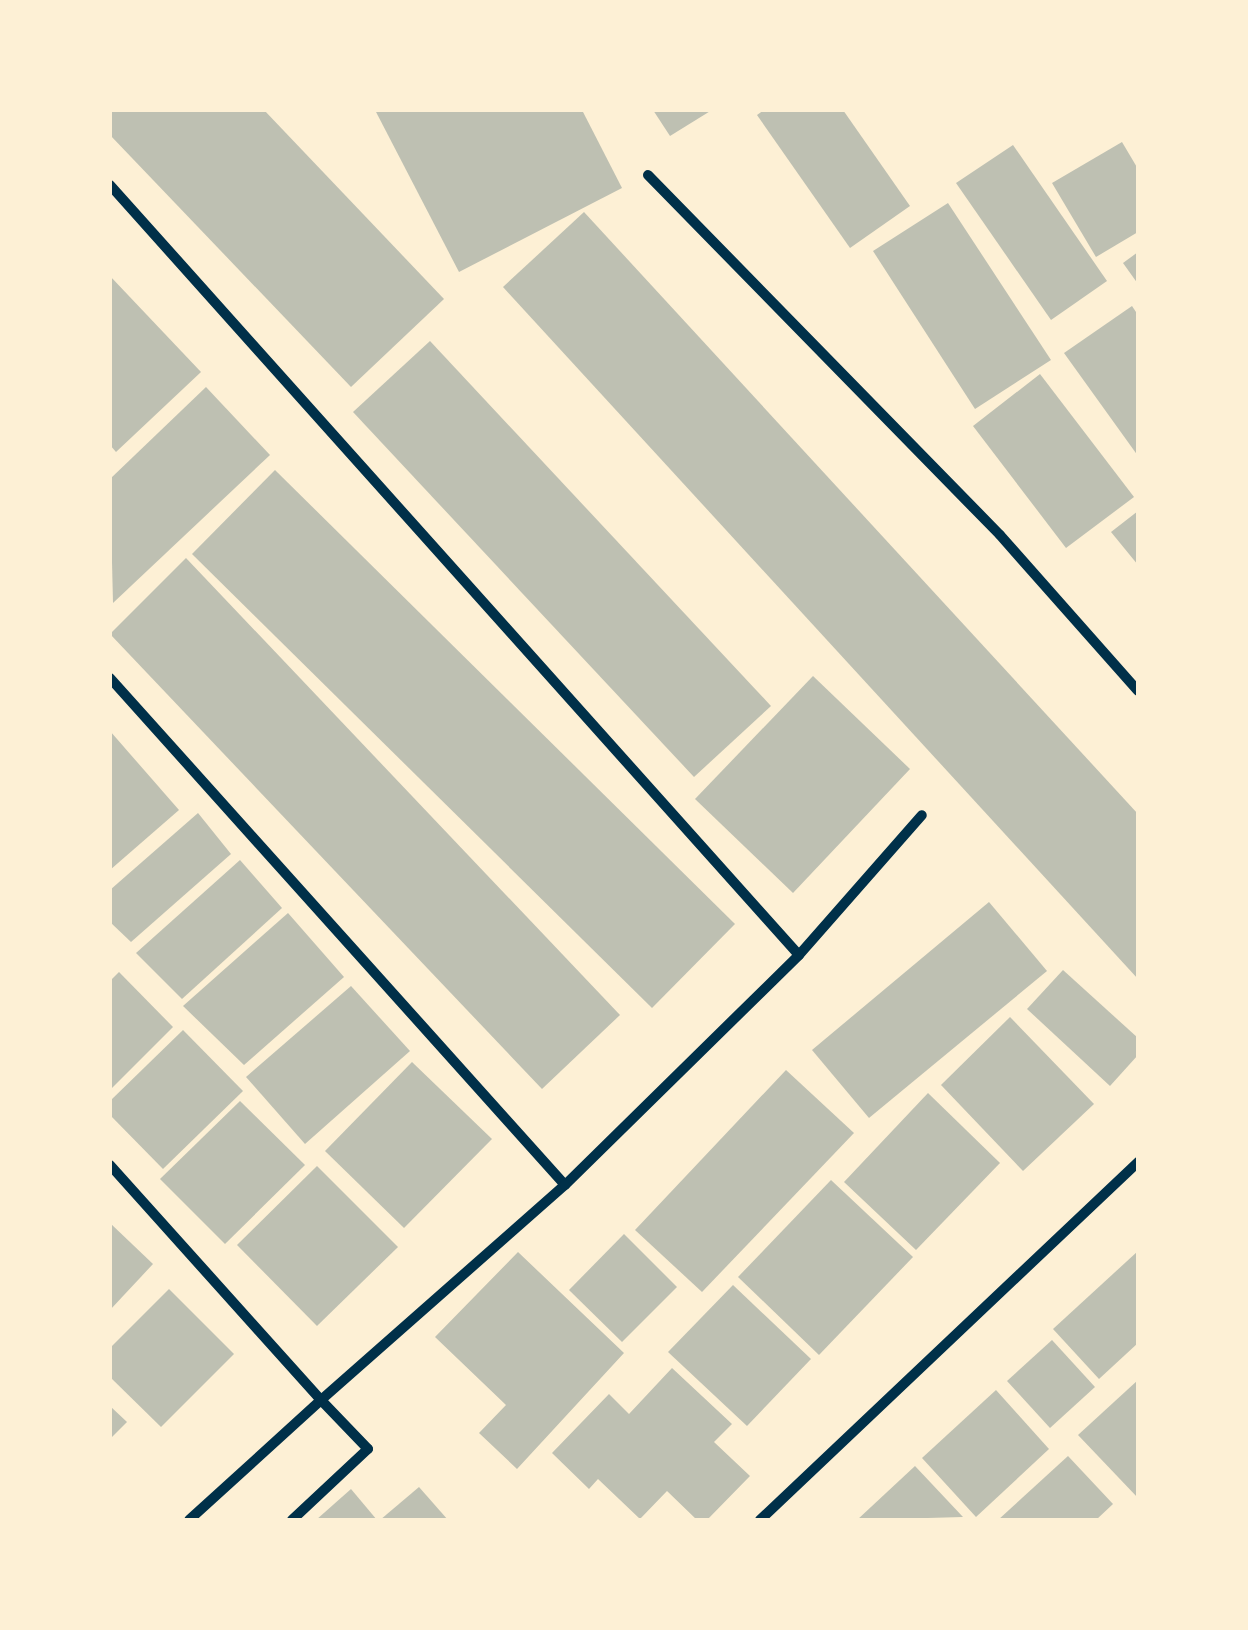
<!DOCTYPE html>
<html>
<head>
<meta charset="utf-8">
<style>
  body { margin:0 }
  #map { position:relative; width:1248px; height:1630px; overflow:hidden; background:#fdf0d5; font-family:"Noto Sans",sans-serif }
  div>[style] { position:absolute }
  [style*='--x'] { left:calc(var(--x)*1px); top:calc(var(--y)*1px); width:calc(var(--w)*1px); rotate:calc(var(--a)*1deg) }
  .building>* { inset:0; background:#bec0b2 }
  .minor>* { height:10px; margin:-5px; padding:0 5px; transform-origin:5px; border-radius:5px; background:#003049 }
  span { translate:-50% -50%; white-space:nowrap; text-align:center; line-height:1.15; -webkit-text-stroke:9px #fdf0d5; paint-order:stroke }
  .frame { position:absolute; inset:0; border:112px solid #fdf0d5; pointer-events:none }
</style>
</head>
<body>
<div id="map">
  <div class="building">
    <i style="clip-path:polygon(110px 110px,264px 110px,444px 299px,351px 387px,110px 135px)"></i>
    <i style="clip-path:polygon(375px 110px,582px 110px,622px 188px,459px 272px)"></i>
    <i style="clip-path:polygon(653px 110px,712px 110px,670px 136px)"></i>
    <i style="clip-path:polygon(764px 110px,843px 110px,910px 206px,850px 248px,757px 115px)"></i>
    <i style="clip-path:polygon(1122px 142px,1138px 169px,1138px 232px,1096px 257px,1052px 183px)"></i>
    <i style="clip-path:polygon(1013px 145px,1107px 281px,1051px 320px,956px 183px)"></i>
    <i style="clip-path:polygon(948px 203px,1051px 360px,975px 409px,873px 251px)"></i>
    <i style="clip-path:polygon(584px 212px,1138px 814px,1138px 979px,503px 287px)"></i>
    <i style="clip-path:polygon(1138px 252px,1138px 284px,1123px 263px)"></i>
    <i style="clip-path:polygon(110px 276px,201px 372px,116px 452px,110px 445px)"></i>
    <i style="clip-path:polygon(1132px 306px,1138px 315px,1138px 456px,1064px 353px)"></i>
    <i style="clip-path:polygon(430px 341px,771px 706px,694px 777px,353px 412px)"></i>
    <i style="clip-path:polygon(1040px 374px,1134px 497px,1066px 548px,973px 426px)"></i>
    <i style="clip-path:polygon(206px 387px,270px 455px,113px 603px,110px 479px)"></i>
    <i style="clip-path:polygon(275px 470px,735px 924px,652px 1008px,192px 554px)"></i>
    <i style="clip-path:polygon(1138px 511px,1138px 565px,1111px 532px)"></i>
    <i style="clip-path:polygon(186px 558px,620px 1015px,542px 1089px,110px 634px)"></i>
    <i style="clip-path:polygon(813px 676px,910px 769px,793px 893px,695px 799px)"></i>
    <i style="clip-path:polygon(110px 731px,179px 810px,110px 870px)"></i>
    <i style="clip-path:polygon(198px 813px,231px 854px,131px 942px,110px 922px,110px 890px)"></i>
    <i style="clip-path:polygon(240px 860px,282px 908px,182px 999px,136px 953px)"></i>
    <i style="clip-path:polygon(989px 902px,1047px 971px,869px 1118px,812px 1050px)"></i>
    <i style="clip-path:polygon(288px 913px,344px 977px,244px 1065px,183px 1006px)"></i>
    <i style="clip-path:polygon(1063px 970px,1138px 1038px,1138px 1055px,1110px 1086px,1027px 1009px)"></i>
    <i style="clip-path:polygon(119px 972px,173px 1027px,110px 1090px,110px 981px)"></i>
    <i style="clip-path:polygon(351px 986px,410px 1051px,305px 1144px,246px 1077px)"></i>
    <i style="clip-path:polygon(1010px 1017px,1094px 1104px,1023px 1171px,941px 1085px)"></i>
    <i style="clip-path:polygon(183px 1030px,243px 1091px,163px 1169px,110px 1115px,110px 1101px)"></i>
    <i style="clip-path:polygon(412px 1062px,492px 1139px,404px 1228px,325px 1151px)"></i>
    <i style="clip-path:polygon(786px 1070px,854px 1133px,702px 1292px,635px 1230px)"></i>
    <i style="clip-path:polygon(928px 1093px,1000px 1163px,916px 1250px,844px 1182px)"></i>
    <i style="clip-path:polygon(240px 1101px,305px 1165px,225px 1244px,160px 1179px)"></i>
    <i style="clip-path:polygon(317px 1166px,398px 1247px,317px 1326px,237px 1245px)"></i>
    <i style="clip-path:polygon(831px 1180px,913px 1257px,819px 1355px,738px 1277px)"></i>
    <i style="clip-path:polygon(110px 1223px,153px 1264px,110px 1310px)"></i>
    <i style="clip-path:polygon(624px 1234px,677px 1287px,622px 1342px,569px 1290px)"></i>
    <i style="clip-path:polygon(1138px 1251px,1138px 1343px,1099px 1379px,1053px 1329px)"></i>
    <i style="clip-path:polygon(518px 1252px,624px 1353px,517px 1469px,479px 1433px,506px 1405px,435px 1337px)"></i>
    <i style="clip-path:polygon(733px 1285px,811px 1359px,747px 1426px,668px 1352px)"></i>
    <i style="clip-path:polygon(169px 1289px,234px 1354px,161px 1427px,110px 1377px,110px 1348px)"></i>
    <i style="clip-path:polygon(1052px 1340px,1095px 1387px,1050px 1428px,1007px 1381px)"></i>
    <i style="clip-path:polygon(672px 1368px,732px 1424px,714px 1442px,750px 1476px,707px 1520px,697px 1520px,667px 1491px,640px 1519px,598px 1479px,589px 1489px,552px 1453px,609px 1394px,629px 1414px)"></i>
    <i style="clip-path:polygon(1138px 1380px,1138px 1498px,1078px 1435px)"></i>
    <i style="clip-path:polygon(996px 1390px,1049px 1449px,976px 1517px,922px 1458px)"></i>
    <i style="clip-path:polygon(110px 1406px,127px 1422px,110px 1439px)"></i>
    <i style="clip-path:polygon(1068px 1456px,1113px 1504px,1096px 1520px,998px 1520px)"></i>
    <i style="clip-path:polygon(915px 1466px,963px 1517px,857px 1520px)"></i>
    <i style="clip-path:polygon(419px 1487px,448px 1520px,380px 1520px)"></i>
    <i style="clip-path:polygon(351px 1489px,377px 1520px,316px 1520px)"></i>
  </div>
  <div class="minor">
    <i style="--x:648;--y:175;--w:503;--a:45.64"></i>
    <i style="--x:1000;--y:535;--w:208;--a:48.5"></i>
    <i style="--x:110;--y:185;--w:1033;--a:48.18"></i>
    <i style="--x:110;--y:678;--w:681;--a:48.09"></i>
    <i style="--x:110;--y:1165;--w:316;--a:48.1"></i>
    <i style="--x:321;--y:1400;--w:178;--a:137.7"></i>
    <i style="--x:292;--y:1520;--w:104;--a:-43.1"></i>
    <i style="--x:368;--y:1449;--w:68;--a:-133.8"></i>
    <i style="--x:321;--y:1400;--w:325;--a:-41.4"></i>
    <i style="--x:565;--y:1185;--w:328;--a:-44.5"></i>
    <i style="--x:799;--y:955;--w:186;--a:-48.7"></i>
    <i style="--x:760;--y:1520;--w:521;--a:-43.44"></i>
  </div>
  <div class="frame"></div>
</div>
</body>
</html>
